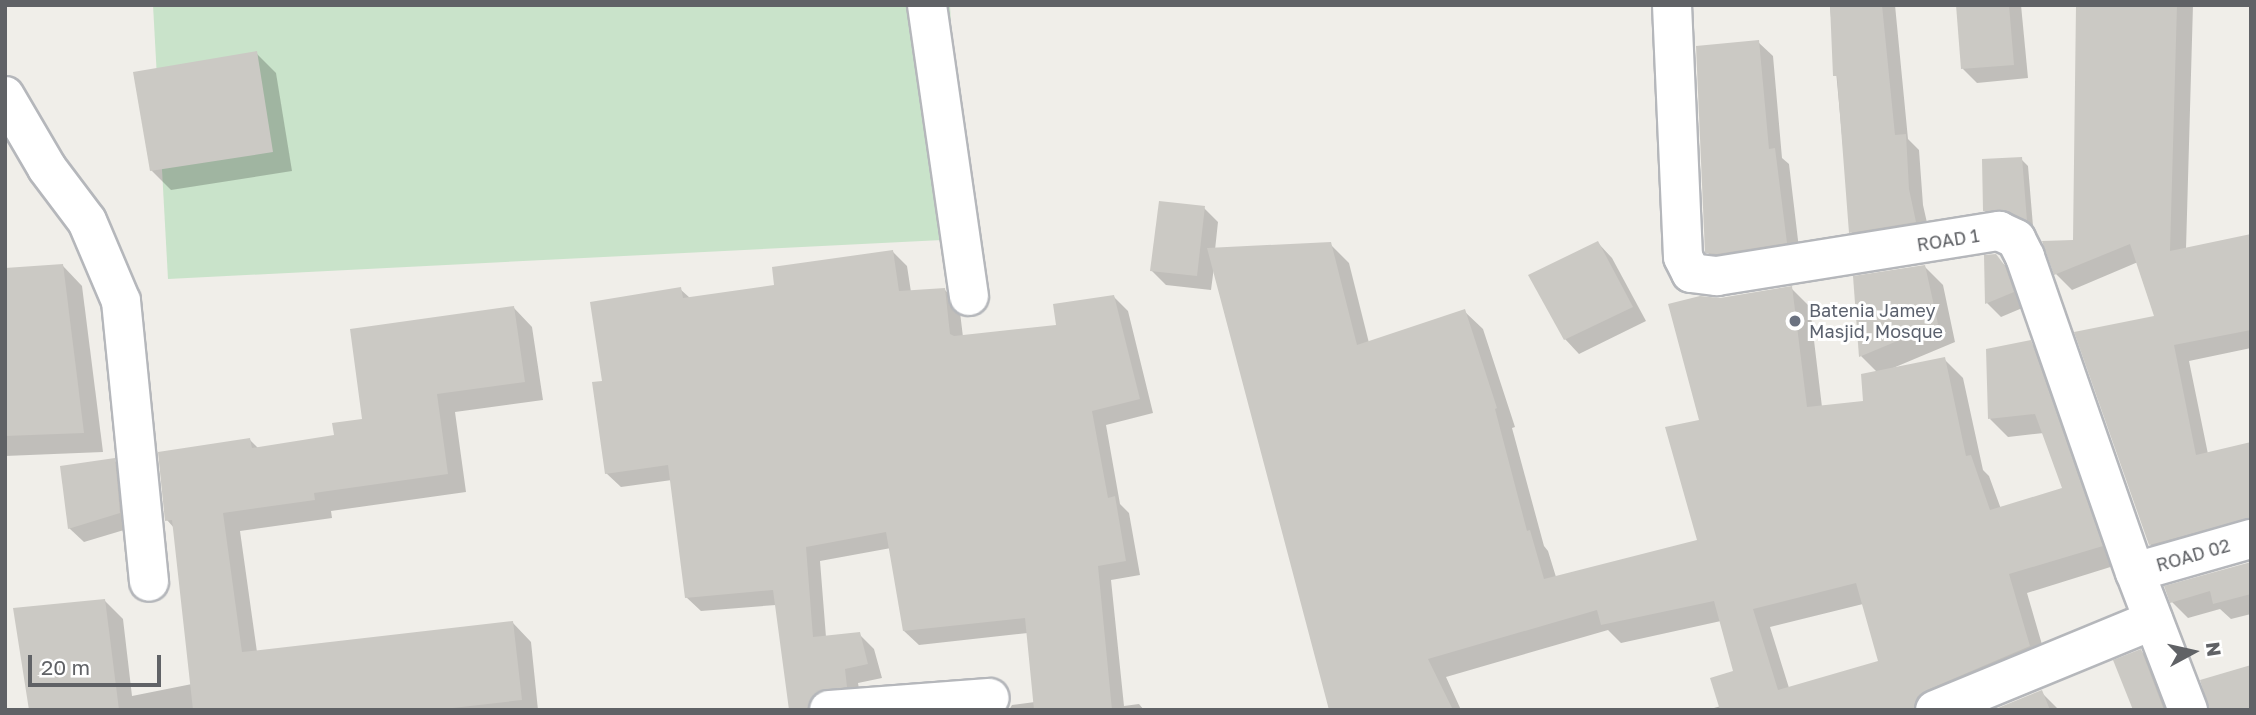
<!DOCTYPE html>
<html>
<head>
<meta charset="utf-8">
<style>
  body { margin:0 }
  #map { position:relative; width:2256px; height:715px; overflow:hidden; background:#f0eee9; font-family:"Golos Text",sans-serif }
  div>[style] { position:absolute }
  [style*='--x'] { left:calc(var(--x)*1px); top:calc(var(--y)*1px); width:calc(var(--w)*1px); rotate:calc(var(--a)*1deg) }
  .green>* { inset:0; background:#c9e3ca }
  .shadow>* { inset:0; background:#0003 }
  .building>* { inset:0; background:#cbc9c4 }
  .roads { filter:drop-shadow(2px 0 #b5b7bb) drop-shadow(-2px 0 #b5b7bb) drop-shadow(0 2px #b5b7bb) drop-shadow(0 -2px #b5b7bb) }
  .street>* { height:38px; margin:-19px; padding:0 19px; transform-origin:19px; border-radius:19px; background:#fff }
  .dots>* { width:19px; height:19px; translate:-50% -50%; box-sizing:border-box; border:4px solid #fff; border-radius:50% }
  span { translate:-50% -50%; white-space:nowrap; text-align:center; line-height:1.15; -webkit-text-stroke:6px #fff; paint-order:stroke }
  .street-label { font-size:18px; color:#606266 }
  .worship-label { font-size:18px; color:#5b616d }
  .left { translate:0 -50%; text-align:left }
  .frame { position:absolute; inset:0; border:7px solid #606266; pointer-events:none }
  .north { position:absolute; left:2158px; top:617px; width:70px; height:70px; -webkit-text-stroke:5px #fff; paint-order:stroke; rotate:82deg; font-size:19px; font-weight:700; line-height:28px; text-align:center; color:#606266 }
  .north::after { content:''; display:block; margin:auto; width:24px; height:32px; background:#606266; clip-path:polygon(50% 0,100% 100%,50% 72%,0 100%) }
  .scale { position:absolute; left:28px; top:655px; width:133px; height:32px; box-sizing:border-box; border:4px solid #606266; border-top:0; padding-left:9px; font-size:21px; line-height:24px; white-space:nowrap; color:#606266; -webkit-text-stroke:5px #fff; paint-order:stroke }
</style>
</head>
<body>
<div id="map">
  <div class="green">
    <i style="clip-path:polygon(153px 5px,950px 5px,962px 239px,168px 279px)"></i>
  </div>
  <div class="shadow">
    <i style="clip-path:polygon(1771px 5px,1895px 5px,1908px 139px,1919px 150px,1923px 205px,1930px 236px,1865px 246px,1851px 232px,1830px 7px)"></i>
    <i style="clip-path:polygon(1958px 5px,2021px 5px,2028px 78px,1977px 83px,1963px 69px)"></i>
    <i style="clip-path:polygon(2078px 5px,2193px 5px,2186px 249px,2251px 236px,2251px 348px,2189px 361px,2208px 454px,2251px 444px,2251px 537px,2166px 560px,2150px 544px,2157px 317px,2138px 262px,2072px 290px,2056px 274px,2075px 242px)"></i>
    <i style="clip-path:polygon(1758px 42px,1773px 56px,1782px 158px,1789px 164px,1800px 257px,1721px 266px,1707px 252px)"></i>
    <i style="clip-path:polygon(256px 53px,276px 73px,292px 171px,171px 190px,151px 170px)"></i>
    <i style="clip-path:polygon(2021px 159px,2028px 166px,2033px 226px,2016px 218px,1992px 218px,1985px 211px)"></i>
    <i style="clip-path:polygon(evenodd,1204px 208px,1218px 222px,1215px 250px,1330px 244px,1349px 263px,1369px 343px,1464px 311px,1483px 329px,1515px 427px,1512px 428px,1544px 546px,1548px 551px,1556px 577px,1699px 542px,1701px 421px,1721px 299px,1791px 288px,1810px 307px,1822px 407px,1865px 402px,1877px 372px,1861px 356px,1925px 267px,1943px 285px,1955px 342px,1893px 368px,1944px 359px,1963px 378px,1983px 470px,1989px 476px,2001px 509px,2064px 489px,2044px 433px,2008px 437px,1990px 419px,2030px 342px,2049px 361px,2120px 564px,2027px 593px,2048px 665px,1943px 710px,1707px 710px,1721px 706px,1735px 672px,1721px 621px,1621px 643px,1608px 630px,1446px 677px,1461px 710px,1330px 710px,1214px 267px,1211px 290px,1166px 285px,1152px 271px,1204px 208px,1863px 604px,1880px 662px,1789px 688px,1770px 627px,1863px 604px)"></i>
    <i style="clip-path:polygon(1598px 243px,1612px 258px,1646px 321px,1579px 354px,1565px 339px)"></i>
    <i style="clip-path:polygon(893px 252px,907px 266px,911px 292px,945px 290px,959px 304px,963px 337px,1058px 326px,1114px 297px,1128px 311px,1153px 413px,1106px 425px,1120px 504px,1129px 513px,1140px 575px,1111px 580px,1124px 706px,1139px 704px,1144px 710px,1009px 710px,1012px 705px,1035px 702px,1028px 633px,919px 645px,904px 631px,891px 548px,820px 561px,826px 637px,859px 634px,874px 649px,882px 678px,858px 683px,861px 701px,828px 710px,791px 710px,776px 605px,701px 611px,686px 597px,672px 480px,621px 487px,606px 473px,604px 382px,680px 289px,690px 298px,776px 286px)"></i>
    <i style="clip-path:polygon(1995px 256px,2010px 270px,2027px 306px,2001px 317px,1987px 303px,1986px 257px)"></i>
    <i style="clip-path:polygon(63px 266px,82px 286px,103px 452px,5px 456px,5px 270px)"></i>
    <i style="clip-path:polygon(514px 308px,532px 327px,543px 400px,455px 412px,466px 492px,331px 511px,332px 518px,240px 531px,257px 652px,513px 623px,531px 642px,538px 710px,31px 710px,104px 600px,123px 619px,132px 696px,192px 684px,175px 529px,167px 520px,250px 440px,258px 448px,336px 437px,364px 421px)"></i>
    <i style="clip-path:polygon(114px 460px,128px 474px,134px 527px,84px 542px,69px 528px)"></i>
    <i style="clip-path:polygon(2251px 564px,2251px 614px,2231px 619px,2220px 609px,2188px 618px,2172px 602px,2166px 588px)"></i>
    <i style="clip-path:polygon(2141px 651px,2157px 667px,2173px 710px,2135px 710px)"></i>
    <i style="clip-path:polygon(2041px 692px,2059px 710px,1997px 710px)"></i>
  </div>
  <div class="building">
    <i style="clip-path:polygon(1830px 5px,1882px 5px,1895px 135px,1906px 134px,1909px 189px,1916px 222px,1849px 233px,1837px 76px,1833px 76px)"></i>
    <i style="clip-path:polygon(1956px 5px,2009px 5px,2014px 65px,1961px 69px)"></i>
    <i style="clip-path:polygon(2076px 5px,2177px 5px,2170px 251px,2251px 234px,2251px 330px,2174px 345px,2196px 455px,2251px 442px,2251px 518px,2149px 545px,2074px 332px,2154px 316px,2130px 244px,2054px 275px,2042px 241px,2073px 240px)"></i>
    <i style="clip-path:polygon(1759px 40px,1769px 149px,1775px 148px,1787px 243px,1717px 254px,1705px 253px,1696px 46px)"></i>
    <i style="clip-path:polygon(257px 51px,273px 152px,150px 171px,133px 72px)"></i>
    <i style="clip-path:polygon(2022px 157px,2027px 221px,2008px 211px,1983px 211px,1982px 159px)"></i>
    <i style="clip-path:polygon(1159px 201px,1205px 206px,1197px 276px,1150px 271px)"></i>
    <i style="clip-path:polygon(1598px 241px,1633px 307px,1564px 340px,1528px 275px)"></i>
    <i style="clip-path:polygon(evenodd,1331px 242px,1357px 345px,1465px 309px,1497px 408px,1495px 409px,1527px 531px,1530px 530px,1544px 579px,1697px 540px,1665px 427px,1699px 420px,1668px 304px,1700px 296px,1720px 298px,1792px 286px,1807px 407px,1863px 401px,1861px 374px,1945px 357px,1966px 456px,1971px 455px,1990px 510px,2062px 488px,2035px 414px,1988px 419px,1986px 349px,2031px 340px,2103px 546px,2009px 574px,2030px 646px,1927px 690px,1917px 697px,1914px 710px,1720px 710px,1710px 678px,1733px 671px,1714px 601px,1601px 625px,1597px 610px,1428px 659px,1453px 710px,1329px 710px,1207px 248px,1331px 242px,1856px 583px,1878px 661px,1778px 690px,1753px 609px,1856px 583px)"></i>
    <i style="clip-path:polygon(893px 250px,899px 291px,945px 288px,950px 334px,954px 336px,1056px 325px,1053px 304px,1114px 295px,1140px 399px,1092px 411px,1108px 498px,1115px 496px,1126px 561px,1098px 566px,1112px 710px,1034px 710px,1025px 618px,903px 631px,886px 532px,806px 547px,813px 637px,860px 632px,868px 664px,845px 669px,847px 687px,817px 692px,810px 700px,807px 710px,789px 710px,773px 590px,685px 598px,668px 465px,605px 474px,592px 382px,602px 381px,590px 302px,681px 287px,683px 298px,774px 285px,772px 267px)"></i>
    <i style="clip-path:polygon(1996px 254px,2005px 266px,2014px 292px,1985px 304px,1984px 255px)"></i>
    <i style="clip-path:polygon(63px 264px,84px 433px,5px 436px,5px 268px)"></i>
    <i style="clip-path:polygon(1925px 265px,1938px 324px,1859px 357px,1853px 276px)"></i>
    <i style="clip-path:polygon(514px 306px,525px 382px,437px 394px,448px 474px,314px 493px,315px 500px,223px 513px,242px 652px,513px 621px,522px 700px,435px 710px,193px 710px,172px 520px,165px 521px,158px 452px,250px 438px,252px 448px,334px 435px,332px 423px,362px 419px,350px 329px)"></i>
    <i style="clip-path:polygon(115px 458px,120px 513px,68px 529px,60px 466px)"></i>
    <i style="clip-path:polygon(2251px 562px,2251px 594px,2213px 604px,2210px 591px,2170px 603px,2164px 586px)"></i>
    <i style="clip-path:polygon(105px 599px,119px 710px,29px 710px,13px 608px)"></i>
    <i style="clip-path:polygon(2141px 649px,2164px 710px,2133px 710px,2113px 660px)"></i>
    <i style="clip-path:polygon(2251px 665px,2251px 710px,2209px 710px,2200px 680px)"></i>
    <i style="clip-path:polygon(2042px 690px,2050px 710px,1993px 710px)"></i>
  </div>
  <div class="roads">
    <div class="street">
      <i style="--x:927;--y:5;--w:294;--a:81.8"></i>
      <i style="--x:1672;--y:5;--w:252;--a:87.5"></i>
      <i style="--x:1683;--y:257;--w:18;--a:63"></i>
      <i style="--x:1691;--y:273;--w:26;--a:7"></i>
      <i style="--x:1717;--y:276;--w:286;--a:-9.1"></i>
      <i style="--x:1999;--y:231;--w:19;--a:25"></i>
      <i style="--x:2016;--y:239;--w:20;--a:63"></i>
      <i style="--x:2025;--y:257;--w:334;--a:70.8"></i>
      <i style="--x:2135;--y:572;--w:148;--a:69"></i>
      <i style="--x:5;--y:96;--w:83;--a:59.7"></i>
      <i style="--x:47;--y:168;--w:66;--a:53"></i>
      <i style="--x:87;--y:221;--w:87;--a:67"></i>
      <i style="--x:121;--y:301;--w:282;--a:84.3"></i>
      <i style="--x:2135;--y:572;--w:121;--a:-15.9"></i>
      <i style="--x:829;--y:710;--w:161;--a:-4.3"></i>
      <i style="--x:1935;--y:710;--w:236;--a:-22.4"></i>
    </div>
  </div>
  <div class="dots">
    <i style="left:1795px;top:321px;background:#6b7280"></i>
  </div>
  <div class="street-label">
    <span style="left:1948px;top:240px;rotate:-9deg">ROAD 1</span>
    <span style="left:2193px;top:555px;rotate:-16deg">ROAD 02</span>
  </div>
  <div class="worship-label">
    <span class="left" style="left:1809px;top:321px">Batenia Jamey<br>Masjid, Mosque</span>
  </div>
  <div class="frame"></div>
  <div class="north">N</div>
  <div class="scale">20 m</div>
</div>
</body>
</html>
